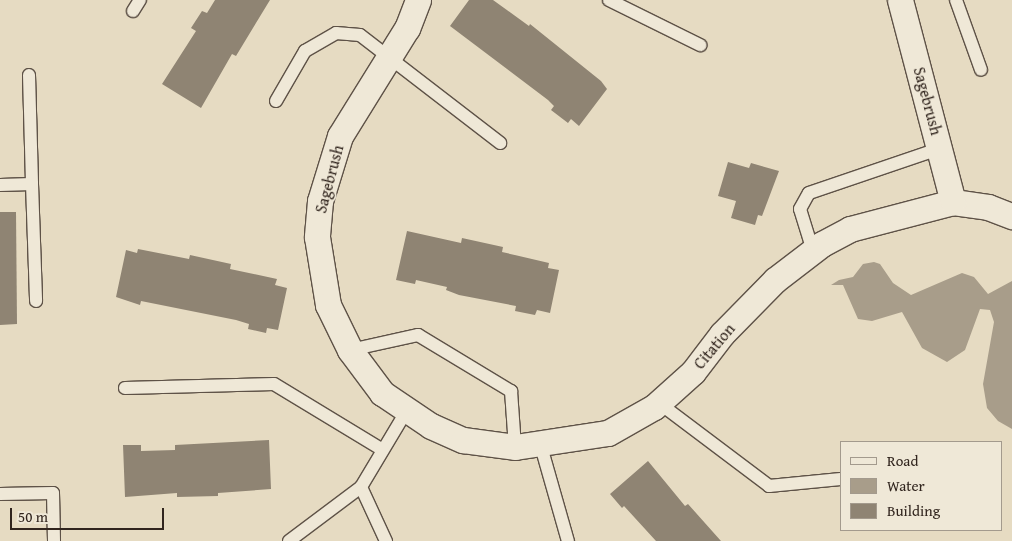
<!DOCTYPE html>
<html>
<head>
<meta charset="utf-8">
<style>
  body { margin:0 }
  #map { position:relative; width:1012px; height:541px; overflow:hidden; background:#e6dbc2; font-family:"Gentium Book Plus",serif }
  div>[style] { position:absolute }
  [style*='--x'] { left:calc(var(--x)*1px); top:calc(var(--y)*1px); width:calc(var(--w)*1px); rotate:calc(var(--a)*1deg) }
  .water>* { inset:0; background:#a89d8a }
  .building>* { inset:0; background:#8f8473 }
  .roads { filter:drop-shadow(1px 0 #5e5247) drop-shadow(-1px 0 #5e5247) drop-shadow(0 1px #5e5247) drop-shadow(0 -1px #5e5247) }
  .lane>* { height:12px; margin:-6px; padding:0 6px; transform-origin:6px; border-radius:6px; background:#efe8d7 }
  .street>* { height:25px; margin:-12.5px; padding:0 12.5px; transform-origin:12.5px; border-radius:12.5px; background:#efe8d7 }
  span { translate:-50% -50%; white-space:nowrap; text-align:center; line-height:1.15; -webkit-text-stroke:4px #efe8d7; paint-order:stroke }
  .street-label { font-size:16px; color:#31251e }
  .legend { position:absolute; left:840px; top:441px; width:162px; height:90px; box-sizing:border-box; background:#efe8d7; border:1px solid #a39a8d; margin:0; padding:6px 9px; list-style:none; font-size:15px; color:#31251e }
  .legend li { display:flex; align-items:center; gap:10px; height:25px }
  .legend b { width:25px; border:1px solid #a39a8d }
  .scale { position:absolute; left:10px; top:508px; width:154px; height:22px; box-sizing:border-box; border:2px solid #31251e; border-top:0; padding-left:6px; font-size:15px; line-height:18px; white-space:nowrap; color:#31251e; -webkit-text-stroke:4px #efe8d7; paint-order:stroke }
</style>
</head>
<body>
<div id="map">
  <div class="water">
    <i style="clip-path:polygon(874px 262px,880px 264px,893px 283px,911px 295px,962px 273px,974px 277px,988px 294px,1012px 281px,1012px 429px,998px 421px,987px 408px,983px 384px,994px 322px,990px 310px,980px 309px,965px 350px,947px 362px,922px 348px,902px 312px,872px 321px,858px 319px,843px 285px,831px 285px,839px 280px,853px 277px,863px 264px)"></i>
  </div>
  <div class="building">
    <i style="clip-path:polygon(215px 0,270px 0,236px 56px,232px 54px,201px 108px,162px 84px,196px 31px,191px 28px,202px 11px,207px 13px)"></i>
    <i style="clip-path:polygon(469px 0,493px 0,529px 26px,530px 24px,601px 81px,607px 89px,579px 126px,571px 119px,568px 123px,551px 110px,554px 106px,548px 100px,450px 26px)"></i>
    <i style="clip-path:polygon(728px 162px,749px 168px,751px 163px,779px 171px,762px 216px,758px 215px,755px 225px,731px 218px,736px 201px,718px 196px)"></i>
    <i style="clip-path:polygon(0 212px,16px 212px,17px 324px,0 325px)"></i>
    <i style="clip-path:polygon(407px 231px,461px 243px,462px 238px,503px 247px,502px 252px,549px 263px,548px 268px,559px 270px,550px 313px,537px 310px,535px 315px,515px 311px,516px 306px,459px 295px,446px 290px,447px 287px,416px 280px,415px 284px,396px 280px)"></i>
    <i style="clip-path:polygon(138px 249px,189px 259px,190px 255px,231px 264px,230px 269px,277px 279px,275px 285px,287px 288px,278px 330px,267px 328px,266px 333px,248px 329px,249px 324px,236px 320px,141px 301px,140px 305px,116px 297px,126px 250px,137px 253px)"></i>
    <i style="clip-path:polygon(269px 440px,271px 489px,218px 493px,218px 496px,177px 497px,177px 493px,125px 497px,123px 445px,141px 445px,141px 451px,175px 450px,175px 445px)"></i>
    <i style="clip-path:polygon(648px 461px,685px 506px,688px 504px,721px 541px,656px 541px,624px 506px,622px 508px,610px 494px)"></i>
  </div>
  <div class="roads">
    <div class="lane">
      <i style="--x:609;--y:0;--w:102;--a:26.3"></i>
      <i style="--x:956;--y:0;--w:74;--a:70.3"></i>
      <i style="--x:133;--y:11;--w:13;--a:-58"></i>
      <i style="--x:29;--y:75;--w:109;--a:88.4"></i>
      <i style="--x:276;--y:101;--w:58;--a:-59.9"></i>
      <i style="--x:305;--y:51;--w:36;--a:-30"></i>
      <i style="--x:336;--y:33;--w:24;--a:5"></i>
      <i style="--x:360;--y:35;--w:177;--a:37.6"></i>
      <i style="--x:0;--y:185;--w:32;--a:-2"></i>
      <i style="--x:32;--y:184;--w:117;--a:88"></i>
      <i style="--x:813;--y:251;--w:44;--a:-107.2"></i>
      <i style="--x:800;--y:209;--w:18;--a:-61"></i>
      <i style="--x:809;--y:193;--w:139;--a:-18.8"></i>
      <i style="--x:350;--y:350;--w:70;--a:-12.4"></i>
      <i style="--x:418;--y:335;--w:109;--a:31.1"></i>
      <i style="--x:511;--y:391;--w:56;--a:85.9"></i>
      <i style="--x:125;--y:388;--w:149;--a:-1.5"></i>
      <i style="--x:274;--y:384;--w:127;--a:31.2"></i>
      <i style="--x:659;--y:403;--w:138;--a:37"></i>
      <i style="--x:769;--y:486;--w:72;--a:-5.6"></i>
      <i style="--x:540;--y:443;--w:102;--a:74.1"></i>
      <i style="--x:361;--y:487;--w:60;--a:65.2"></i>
      <i style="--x:0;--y:494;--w:53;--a:-1.1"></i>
      <i style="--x:53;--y:493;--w:48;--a:88.8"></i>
      <i style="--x:289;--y:541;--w:90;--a:-36.9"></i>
      <i style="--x:361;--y:487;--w:90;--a:-59.1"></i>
    </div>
    <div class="street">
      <i style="--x:418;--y:0;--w:30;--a:111"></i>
      <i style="--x:407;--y:28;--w:127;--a:121.8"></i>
      <i style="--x:340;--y:136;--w:68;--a:107.1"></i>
      <i style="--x:320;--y:201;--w:36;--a:95"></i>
      <i style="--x:317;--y:237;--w:69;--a:80.8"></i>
      <i style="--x:328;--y:305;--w:50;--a:63.9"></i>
      <i style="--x:350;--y:350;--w:54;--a:53.3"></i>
      <i style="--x:382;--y:393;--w:59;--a:34"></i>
      <i style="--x:431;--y:426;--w:35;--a:24"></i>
      <i style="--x:463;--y:440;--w:52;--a:7.7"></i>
      <i style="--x:515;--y:447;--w:94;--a:-8.6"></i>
      <i style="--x:608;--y:433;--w:53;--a:-29.5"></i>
      <i style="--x:654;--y:407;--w:52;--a:-41.9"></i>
      <i style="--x:693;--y:372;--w:48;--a:-52.7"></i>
      <i style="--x:722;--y:334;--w:76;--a:-45.5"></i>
      <i style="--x:775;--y:280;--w:59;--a:-37.5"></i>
      <i style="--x:822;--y:244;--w:32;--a:-28"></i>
      <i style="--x:850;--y:229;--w:106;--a:-14.7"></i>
      <i style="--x:953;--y:202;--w:35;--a:8"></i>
      <i style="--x:988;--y:207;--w:26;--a:21"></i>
      <i style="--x:900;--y:0;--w:209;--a:75.3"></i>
    </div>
  </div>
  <div class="street-label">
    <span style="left:928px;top:101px;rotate:75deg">Sagebrush</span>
    <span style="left:329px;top:179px;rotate:-75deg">Sagebrush</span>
    <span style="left:714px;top:346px;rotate:-50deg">Citation</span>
  </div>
  <ul class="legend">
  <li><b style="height:6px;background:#efe8d7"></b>Road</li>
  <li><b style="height:14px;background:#a89d8a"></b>Water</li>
  <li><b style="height:14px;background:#8f8473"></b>Building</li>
  </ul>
  <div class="scale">50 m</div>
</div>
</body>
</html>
